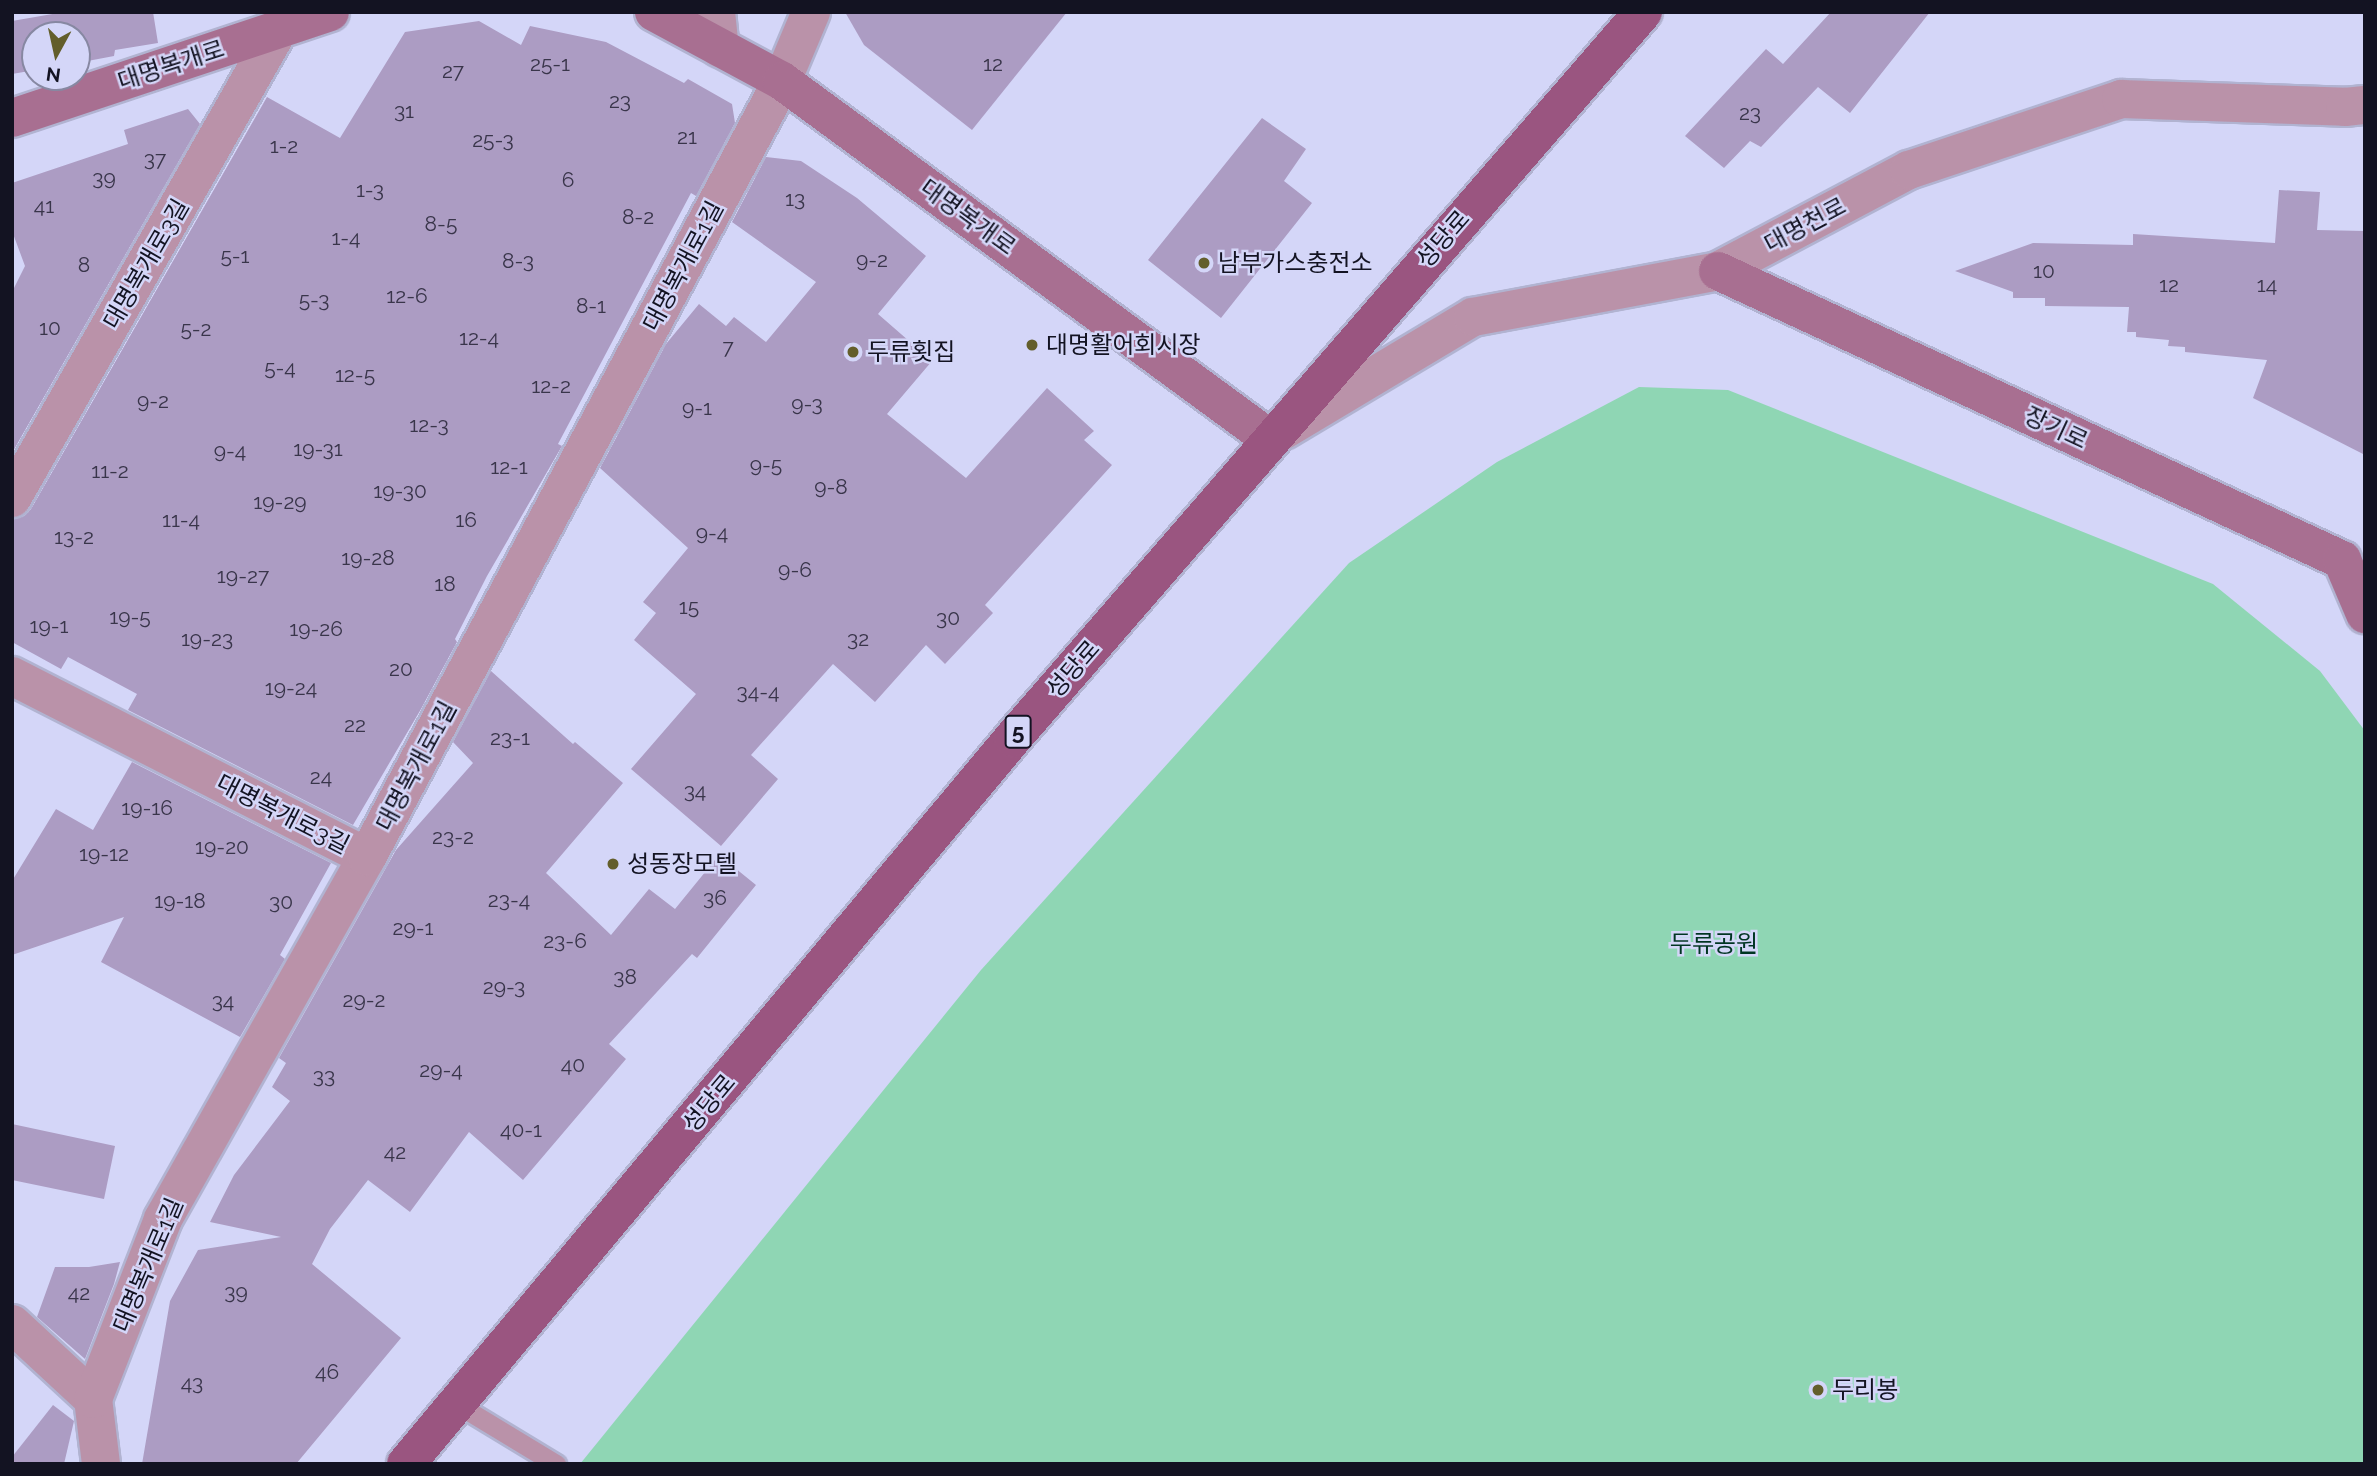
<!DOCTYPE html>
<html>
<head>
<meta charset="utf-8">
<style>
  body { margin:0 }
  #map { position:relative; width:2377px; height:1476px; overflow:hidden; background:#d4d6f8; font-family:Raleway,"Noto Sans KR",sans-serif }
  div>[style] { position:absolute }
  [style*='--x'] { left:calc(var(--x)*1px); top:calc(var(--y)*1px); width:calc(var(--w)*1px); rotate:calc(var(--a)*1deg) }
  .green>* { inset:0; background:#8fd6b4 }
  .building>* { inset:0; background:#ac9cc3 }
  .roads { filter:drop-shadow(2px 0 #b1b3d1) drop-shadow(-2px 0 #b1b3d1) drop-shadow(0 2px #b1b3d1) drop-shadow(0 -2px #b1b3d1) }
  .service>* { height:19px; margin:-9.5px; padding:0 9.5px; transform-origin:9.5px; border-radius:9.5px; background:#ba92a9 }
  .minor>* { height:38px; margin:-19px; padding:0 19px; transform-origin:19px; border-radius:19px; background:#ba92a9 }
  .tertiary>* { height:38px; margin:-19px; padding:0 19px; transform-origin:19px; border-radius:19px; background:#ba92a9 }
  .secondary>* { height:38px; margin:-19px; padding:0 19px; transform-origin:19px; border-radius:19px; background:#a86f91 }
  .primary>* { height:38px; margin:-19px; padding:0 19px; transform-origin:19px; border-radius:19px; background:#9a5580 }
  .dots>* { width:19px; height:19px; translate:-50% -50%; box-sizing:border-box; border:4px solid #d4d6f8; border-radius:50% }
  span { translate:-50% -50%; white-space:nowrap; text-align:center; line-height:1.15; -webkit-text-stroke:5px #d4d6f8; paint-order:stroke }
  .number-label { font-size:21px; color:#39354a }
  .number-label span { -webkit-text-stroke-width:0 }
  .shield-label span { padding:2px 5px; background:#d4d6f8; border:2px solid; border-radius:5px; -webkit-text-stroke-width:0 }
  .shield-label { font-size:23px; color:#131322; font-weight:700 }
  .street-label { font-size:24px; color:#131322 }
  .poi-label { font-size:24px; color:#131322 }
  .left { translate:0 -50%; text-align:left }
  .park-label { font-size:24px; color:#003522 }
  .frame { position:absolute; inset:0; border:14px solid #131322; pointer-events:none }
  .north { position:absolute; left:21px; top:21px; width:70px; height:70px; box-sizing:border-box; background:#d4d6f8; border:2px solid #8788a2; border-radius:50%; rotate:188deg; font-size:19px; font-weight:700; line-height:28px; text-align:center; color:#131322 }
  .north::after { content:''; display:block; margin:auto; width:24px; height:32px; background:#635e2b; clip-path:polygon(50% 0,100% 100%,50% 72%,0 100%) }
</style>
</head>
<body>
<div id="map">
  <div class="green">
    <i style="clip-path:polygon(1639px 387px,1728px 390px,2213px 584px,2320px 671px,2365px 731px,2365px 1464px,580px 1464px,981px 970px,1349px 563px,1497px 462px)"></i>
  </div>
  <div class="building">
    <i style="clip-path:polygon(64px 12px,153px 12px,158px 43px,115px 50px,114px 56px,77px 63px,77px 35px,35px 35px,35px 70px,12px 74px,12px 21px)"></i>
    <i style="clip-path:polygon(845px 12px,1067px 12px,972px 130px,864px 45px)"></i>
    <i style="clip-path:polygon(1831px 12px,1930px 12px,1850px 113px,1818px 87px,1761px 147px,1750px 141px,1724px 168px,1685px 136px,1766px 49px,1783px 64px)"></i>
    <i style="clip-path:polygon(479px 21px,521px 45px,530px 26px,606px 42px,684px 83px,688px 79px,732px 104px,735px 123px,696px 196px,691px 193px,558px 444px,562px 446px,487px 576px,455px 639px,457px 642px,421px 709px,353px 825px,128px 710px,137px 694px,68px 657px,61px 669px,12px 642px,12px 520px,24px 516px,31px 509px,267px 97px,340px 138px,405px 32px)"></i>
    <i style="clip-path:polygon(188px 109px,200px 124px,12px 453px,12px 292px,25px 266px,12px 231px,12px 183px,128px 144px,124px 130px)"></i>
    <i style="clip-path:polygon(1262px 118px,1306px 149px,1284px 181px,1312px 203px,1221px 318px,1148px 260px)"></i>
    <i style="clip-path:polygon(766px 157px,801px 161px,857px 198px,926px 256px,878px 314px,932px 361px,887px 414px,966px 478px,1047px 388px,1094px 431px,1084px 440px,1112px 465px,985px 605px,993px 613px,945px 664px,926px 645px,875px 702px,833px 664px,751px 755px,778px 779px,721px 846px,631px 769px,696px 694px,634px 640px,656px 613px,643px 602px,688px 548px,600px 468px,666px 344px,699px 304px,726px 326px,734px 317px,766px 342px,816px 282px,732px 222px)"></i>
    <i style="clip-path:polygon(2279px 190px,2320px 192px,2317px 230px,2365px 231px,2365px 455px,2253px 398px,2267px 360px,2185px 352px,2185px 347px,2168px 346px,2169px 340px,2136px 337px,2136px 332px,2127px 332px,2129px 307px,2045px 306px,2045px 298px,2013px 298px,2013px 292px,1955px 271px,2033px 243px,2133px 245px,2133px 234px,2275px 243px)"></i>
    <i style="clip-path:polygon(491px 671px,573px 744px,575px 742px,623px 783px,546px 873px,611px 935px,649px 889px,675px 909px,719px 855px,756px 885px,697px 958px,692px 954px,609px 1044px,626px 1059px,523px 1180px,469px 1132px,410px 1212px,368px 1180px,330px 1229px,312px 1264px,401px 1338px,296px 1464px,142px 1464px,170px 1301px,198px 1250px,281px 1237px,210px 1222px,234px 1175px,290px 1101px,272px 1087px,286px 1063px,279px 1058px,396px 850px,473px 763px,453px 742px)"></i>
    <i style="clip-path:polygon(132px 762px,331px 863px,280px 955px,285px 959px,240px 1037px,101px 962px,124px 917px,12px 955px,12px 881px,56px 809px,93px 830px)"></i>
    <i style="clip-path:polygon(12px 1124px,115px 1146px,104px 1199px,12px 1180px)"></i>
    <i style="clip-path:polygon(120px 1262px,114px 1284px,85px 1359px,37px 1317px,55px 1267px,89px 1267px)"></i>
    <i style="clip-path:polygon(53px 1405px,74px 1421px,64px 1464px,12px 1464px,12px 1457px)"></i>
  </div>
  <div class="roads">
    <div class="service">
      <i style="--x:457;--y:1404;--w:116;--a:31.2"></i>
    </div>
    <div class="minor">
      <i style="--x:716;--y:12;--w:36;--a:84"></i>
      <i style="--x:12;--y:498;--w:540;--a:-60.35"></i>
      <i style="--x:12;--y:676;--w:398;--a:27"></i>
      <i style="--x:12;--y:1324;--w:110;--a:42.8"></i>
      <i style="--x:101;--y:1464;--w:65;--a:-97"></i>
      <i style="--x:93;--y:1399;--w:193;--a:-68.7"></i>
      <i style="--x:163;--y:1219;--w:416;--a:-60.6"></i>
      <i style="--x:367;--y:857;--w:880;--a:-61.86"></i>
      <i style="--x:782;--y:81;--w:75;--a:-67.2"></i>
    </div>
    <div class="tertiary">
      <i style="--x:1284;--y:430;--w:220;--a:-30.9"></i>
      <i style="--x:1473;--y:317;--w:249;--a:-10.6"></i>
      <i style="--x:1718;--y:271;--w:216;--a:-27.9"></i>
      <i style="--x:1909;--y:170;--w:224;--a:-18.5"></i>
      <i style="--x:2121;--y:99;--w:224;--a:2"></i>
      <i style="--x:2345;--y:107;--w:20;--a:-6"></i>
    </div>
    <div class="secondary">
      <i style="--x:654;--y:12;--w:145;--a:28.3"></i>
      <i style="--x:782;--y:81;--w:605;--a:36.26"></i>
      <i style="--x:12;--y:118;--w:335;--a:-18.4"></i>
      <i style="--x:1718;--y:271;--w:688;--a:24.85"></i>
      <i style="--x:2342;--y:560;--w:59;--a:66.9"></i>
    </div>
    <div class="primary">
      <i style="--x:406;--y:1464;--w:946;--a:-50.1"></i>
      <i style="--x:1013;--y:738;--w:961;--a:-49.05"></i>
    </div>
  </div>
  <div class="dots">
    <i style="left:1204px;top:263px;background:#635e2b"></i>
    <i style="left:1032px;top:345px;background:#635e2b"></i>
    <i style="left:853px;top:352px;background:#635e2b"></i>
    <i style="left:613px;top:864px;background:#635e2b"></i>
    <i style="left:1818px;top:1390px;background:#635e2b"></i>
  </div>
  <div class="number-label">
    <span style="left:550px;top:64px">25-1</span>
    <span style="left:993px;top:64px">12</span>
    <span style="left:453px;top:71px">27</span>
    <span style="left:620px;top:101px">23</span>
    <span style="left:404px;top:111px">31</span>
    <span style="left:1750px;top:113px">23</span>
    <span style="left:687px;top:137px">21</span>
    <span style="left:493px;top:140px">25-3</span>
    <span style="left:284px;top:146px">1-2</span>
    <span style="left:155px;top:159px">37</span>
    <span style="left:104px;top:178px">39</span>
    <span style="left:568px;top:180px">6</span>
    <span style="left:370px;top:190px">1-3</span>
    <span style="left:795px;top:199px">13</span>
    <span style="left:44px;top:206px">41</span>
    <span style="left:638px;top:217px">8-2</span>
    <span style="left:441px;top:224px">8-5</span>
    <span style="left:346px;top:238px">1-4</span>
    <span style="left:235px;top:256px">5-1</span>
    <span style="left:872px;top:260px">9-2</span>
    <span style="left:518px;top:261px">8-3</span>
    <span style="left:84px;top:265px">8</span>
    <span style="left:2044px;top:271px">10</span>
    <span style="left:2169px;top:285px">12</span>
    <span style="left:2267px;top:285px">14</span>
    <span style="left:407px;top:296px">12-6</span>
    <span style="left:314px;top:300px">5-3</span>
    <span style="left:591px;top:306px">8-1</span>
    <span style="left:50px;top:328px">10</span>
    <span style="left:196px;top:329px">5-2</span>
    <span style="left:479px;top:338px">12-4</span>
    <span style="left:728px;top:347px">7</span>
    <span style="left:280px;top:368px">5-4</span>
    <span style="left:355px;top:375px">12-5</span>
    <span style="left:551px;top:386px">12-2</span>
    <span style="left:153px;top:401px">9-2</span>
    <span style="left:807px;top:404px">9-3</span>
    <span style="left:697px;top:408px">9-1</span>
    <span style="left:429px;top:425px">12-3</span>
    <span style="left:318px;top:449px">19-31</span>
    <span style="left:230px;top:451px">9-4</span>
    <span style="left:766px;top:465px">9-5</span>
    <span style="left:509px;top:467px">12-1</span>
    <span style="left:110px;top:471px">11-2</span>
    <span style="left:831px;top:487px">9-8</span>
    <span style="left:400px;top:491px">19-30</span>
    <span style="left:280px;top:502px">19-29</span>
    <span style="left:181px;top:520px">11-4</span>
    <span style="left:466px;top:520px">16</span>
    <span style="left:712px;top:533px">9-4</span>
    <span style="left:74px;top:537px">13-2</span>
    <span style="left:368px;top:558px">19-28</span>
    <span style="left:795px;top:570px">9-6</span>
    <span style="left:243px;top:576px">19-27</span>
    <span style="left:445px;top:584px">18</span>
    <span style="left:689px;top:607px">15</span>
    <span style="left:130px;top:617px">19-5</span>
    <span style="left:948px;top:618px">30</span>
    <span style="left:49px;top:626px">19-1</span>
    <span style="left:316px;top:629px">19-26</span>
    <span style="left:207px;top:639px">19-23</span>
    <span style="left:858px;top:639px">32</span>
    <span style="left:401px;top:669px">20</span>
    <span style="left:291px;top:688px">19-24</span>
    <span style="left:758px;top:692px">34-4</span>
    <span style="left:355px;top:725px">22</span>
    <span style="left:510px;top:738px">23-1</span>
    <span style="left:321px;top:777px">24</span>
    <span style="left:695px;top:791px">34</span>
    <span style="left:147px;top:808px">19-16</span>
    <span style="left:453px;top:837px">23-2</span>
    <span style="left:222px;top:847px">19-20</span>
    <span style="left:104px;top:854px">19-12</span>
    <span style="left:715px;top:898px">36</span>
    <span style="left:509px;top:900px">23-4</span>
    <span style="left:180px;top:901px">19-18</span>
    <span style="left:281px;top:902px">30</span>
    <span style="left:413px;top:928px">29-1</span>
    <span style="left:565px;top:941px">23-6</span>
    <span style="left:625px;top:977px">38</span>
    <span style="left:504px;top:987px">29-3</span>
    <span style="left:364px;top:1000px">29-2</span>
    <span style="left:223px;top:1001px">34</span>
    <span style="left:573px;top:1065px">40</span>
    <span style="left:441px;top:1070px">29-4</span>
    <span style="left:324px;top:1076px">33</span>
    <span style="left:521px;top:1130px">40-1</span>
    <span style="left:395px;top:1152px">42</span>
    <span style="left:236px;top:1292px">39</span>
    <span style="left:79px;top:1293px">42</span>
    <span style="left:327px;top:1372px">46</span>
    <span style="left:192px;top:1383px">43</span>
  </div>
  <div class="shield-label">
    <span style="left:1018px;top:732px">5</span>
  </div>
  <div class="street-label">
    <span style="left:171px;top:65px;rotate:-18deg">대명복개로</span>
    <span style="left:968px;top:217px;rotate:36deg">대명복개로</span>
    <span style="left:1805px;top:225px;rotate:-28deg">대명천로</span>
    <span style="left:1443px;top:239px;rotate:-49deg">성당로</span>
    <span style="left:146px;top:264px;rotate:-60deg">대명복개로3길</span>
    <span style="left:683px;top:266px;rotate:-62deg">대명복개로1길</span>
    <span style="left:2056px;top:428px;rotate:25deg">장기로</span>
    <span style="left:1073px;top:669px;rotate:-49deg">성당로</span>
    <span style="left:416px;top:766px;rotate:-62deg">대명복개로1길</span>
    <span style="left:283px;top:814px;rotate:27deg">대명복개로3길</span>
    <span style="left:709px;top:1103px;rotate:-50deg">성당로</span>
    <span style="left:148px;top:1265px;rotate:-67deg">대명복개로1길</span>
  </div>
  <div class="poi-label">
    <span class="left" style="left:1218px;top:263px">남부가스충전소</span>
    <span class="left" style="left:1046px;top:345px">대명활어회시장</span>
    <span class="left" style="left:867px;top:352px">두류횟집</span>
    <span class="left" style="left:627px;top:864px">성동장모텔</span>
    <span class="left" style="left:1832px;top:1390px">두리봉</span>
  </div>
  <div class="park-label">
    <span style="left:1714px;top:944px">두류공원</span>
  </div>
  <div class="frame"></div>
  <div class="north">N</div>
</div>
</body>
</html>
